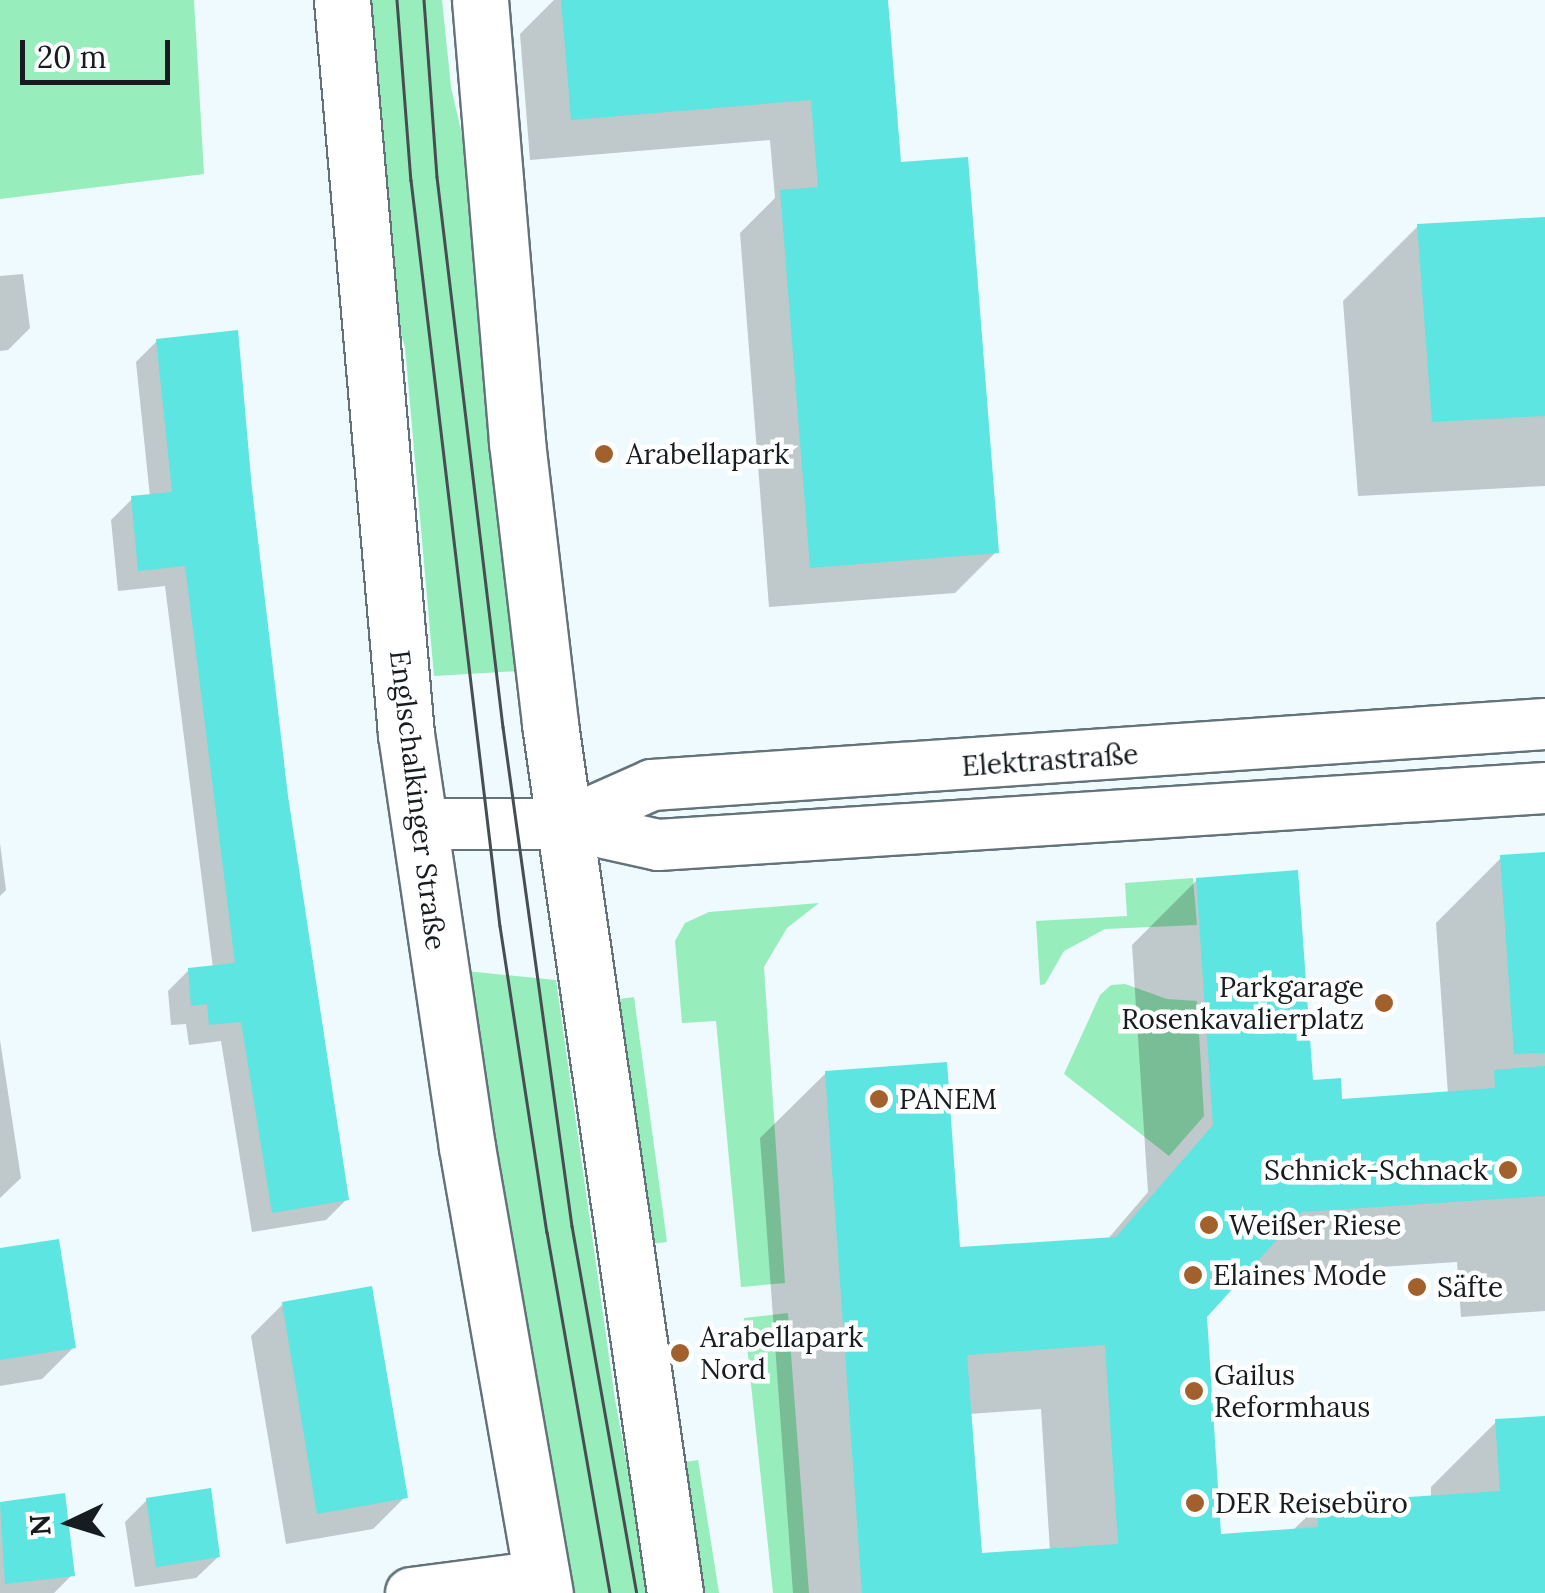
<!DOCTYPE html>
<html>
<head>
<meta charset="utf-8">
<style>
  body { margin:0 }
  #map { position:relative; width:1545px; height:1593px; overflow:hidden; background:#effafe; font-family:Lora,serif }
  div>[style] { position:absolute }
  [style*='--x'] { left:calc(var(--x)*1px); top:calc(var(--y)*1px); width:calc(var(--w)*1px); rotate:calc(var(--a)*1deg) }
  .green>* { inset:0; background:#97edbc }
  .shadow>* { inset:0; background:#0003 }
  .building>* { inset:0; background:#5ce5e1 }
  .roads { filter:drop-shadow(2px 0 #64737a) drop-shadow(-2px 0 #64737a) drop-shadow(0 2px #64737a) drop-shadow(0 -2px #64737a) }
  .street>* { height:50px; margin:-25px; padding:0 25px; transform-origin:25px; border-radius:25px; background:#fff }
  .secondary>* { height:55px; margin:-27.5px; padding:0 27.5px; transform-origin:27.5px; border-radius:27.5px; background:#fff }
  .tram>* { height:2.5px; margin:-1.25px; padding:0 1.25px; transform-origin:1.25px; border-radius:1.25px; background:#474e51 }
  .dots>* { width:28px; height:28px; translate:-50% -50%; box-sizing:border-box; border:5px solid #fff; border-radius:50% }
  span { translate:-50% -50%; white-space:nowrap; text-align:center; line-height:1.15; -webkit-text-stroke:9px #fff; paint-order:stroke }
  .poi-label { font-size:28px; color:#161c1f }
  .left { translate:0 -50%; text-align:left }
  .right { translate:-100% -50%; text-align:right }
  .street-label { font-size:28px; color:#161c1f }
  .north { position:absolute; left:20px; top:1473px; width:100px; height:100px; -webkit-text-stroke:8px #fff; paint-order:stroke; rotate:266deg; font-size:28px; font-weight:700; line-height:40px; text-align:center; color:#161c1f }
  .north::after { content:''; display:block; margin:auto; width:35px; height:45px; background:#161c1f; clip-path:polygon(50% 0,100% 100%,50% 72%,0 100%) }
  .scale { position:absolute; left:20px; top:40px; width:150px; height:45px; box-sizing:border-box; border:5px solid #161c1f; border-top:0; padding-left:12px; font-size:30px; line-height:35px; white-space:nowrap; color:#161c1f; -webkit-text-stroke:8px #fff; paint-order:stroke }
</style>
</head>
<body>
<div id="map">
  <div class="green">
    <i style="clip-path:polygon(0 0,194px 0,204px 174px,0 199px)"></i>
    <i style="clip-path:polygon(370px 0,442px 0,451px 87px,465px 148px,519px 671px,434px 676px,405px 347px,389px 294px)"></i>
    <i style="clip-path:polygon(1193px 878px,1197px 925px,1105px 929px,1064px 951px,1045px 984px,1040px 985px,1036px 921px,1127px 916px,1125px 883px)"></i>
    <i style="clip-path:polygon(819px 903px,787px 928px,764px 967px,785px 1283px,741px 1287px,716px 1021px,682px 1023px,675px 941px,685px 923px,709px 912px)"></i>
    <i style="clip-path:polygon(466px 971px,556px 980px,615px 1399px,650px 1593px,570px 1593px)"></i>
    <i style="clip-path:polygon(1125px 984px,1167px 999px,1197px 1001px,1204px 1116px,1169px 1156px,1064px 1074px,1100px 995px,1111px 985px)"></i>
    <i style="clip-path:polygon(634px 997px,667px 1242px,651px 1244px,620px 999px)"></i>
    <i style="clip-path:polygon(788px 1313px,788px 1314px,809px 1593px,773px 1593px,744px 1318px)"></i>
    <i style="clip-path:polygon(698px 1460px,719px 1593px,705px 1593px,685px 1462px)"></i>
  </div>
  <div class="shadow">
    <i style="clip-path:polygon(554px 0,885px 0,898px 165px,996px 552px,955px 593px,769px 607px,740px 233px,775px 198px,770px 140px,530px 160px,520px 34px)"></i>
    <i style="clip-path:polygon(1545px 220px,1545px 486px,1358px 496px,1343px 301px,1418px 226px)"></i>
    <i style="clip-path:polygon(23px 274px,30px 328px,8px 350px,0 351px,0 276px)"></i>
    <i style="clip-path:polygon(157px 341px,249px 489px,286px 796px,347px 1199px,326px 1220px,252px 1232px,221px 1041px,189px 1045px,186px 1024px,171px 1025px,168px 991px,189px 970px,213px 968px,165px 586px,118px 591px,111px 520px,132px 499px,150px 497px,136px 362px)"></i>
    <i style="clip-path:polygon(0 843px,6px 890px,0 896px)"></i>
    <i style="clip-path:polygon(evenodd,1545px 855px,1545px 1311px,1461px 1317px,1457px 1262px,1241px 1276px,1204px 1316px,1219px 1536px,1292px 1531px,1318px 1506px,1431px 1498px,1431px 1487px,1496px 1422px,1545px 1418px,1545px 1593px,793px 1593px,760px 1138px,826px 1073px,957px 1250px,1107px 1240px,1148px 1192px,1132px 945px,1197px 880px,1311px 1082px,1340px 1101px,1448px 1094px,1436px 923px,1501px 858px,1545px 855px,1041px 1409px,1050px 1551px,980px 1556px,969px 1414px,1041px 1409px)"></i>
    <i style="clip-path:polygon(0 1040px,21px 1178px,0 1198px)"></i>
    <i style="clip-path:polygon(0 1254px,74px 1347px,42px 1379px,0 1386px)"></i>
    <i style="clip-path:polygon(283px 1304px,405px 1497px,373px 1529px,286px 1544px,251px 1336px)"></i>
    <i style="clip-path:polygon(62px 1496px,72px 1575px,54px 1593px,0 1593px,0 1504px)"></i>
    <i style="clip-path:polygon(147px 1500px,218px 1557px,196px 1578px,135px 1587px,125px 1522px)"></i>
  </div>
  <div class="building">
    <i style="clip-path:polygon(561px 0,888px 0,901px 162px,968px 157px,999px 553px,810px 568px,780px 190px,818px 187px,811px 100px,571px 120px)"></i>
    <i style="clip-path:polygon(1545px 217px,1545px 416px,1432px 422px,1417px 224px)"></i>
    <i style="clip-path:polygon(238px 330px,252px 489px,288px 796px,349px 1200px,272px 1213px,241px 1022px,209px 1025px,207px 1004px,191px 1006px,188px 968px,235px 963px,185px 566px,138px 571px,131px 496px,172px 492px,156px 339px)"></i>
    <i style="clip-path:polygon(1545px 852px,1545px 1053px,1514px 1054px,1500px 855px)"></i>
    <i style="clip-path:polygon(evenodd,1298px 870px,1313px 1080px,1341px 1078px,1342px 1099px,1495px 1088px,1494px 1070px,1545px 1066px,1545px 1196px,1302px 1212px,1207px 1317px,1221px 1534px,1318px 1527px,1317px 1503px,1500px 1491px,1495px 1419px,1545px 1416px,1545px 1593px,862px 1593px,825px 1071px,947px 1062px,960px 1247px,1116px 1237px,1213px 1125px,1196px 878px,1298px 870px,1105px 1345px,1118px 1544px,982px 1553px,967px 1355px,1105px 1345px)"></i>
    <i style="clip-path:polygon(59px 1239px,76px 1348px,0 1360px,0 1248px)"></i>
    <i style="clip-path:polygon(372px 1286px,408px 1498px,317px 1514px,282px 1302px)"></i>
    <i style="clip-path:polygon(211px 1488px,220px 1557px,156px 1567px,146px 1498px)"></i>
    <i style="clip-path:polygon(65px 1493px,75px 1576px,5px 1584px,0 1502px)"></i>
  </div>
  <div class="roads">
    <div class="street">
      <i style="--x:419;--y:824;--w:145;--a:0"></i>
      <i style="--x:564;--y:824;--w:96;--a:12.6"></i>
      <i style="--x:658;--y:845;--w:889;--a:-3.68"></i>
      <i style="--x:564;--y:824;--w:96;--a:-23.9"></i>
      <i style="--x:652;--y:785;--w:895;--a:-3.91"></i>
      <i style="--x:411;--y:1593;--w:132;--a:-7.4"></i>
    </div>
    <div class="secondary">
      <i style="--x:342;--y:0;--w:737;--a:85.02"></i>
      <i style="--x:406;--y:734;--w:417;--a:81.6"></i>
      <i style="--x:467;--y:1147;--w:453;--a:80.1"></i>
      <i style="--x:480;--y:0;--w:444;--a:85.2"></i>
      <i style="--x:517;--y:442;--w:284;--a:83.3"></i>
      <i style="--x:550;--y:724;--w:878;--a:81.81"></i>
    </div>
  </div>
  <div class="tram">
    <i style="--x:397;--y:0;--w:181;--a:85.6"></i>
    <i style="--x:411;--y:180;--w:751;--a:83.2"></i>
    <i style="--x:500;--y:926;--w:310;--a:81.3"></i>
    <i style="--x:547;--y:1232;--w:366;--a:80.1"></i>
    <i style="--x:424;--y:0;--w:177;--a:85.8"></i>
    <i style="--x:437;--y:177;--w:554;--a:83.16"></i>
    <i style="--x:503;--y:727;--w:504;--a:82.13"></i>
    <i style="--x:572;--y:1226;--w:373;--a:80"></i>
  </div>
  <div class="dots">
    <i style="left:604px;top:454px;background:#a2602d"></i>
    <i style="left:1384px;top:1003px;background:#a2602d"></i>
    <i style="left:879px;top:1099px;background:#a2602d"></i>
    <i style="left:1508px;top:1170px;background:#a2602d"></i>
    <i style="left:1209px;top:1225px;background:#a2602d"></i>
    <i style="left:1193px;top:1275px;background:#a2602d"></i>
    <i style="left:1417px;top:1287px;background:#a2602d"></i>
    <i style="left:680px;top:1353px;background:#a2602d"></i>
    <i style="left:1194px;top:1391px;background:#a2602d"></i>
    <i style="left:1195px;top:1503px;background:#a2602d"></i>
  </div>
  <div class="poi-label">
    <span class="left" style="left:626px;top:454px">Arabellapark</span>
    <span class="right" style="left:1364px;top:1003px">Parkgarage<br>Rosenkavalierplatz</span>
    <span class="left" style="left:899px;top:1099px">PANEM</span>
    <span class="right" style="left:1488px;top:1170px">Schnick-Schnack</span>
    <span class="left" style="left:1229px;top:1225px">Weißer Riese</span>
    <span class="left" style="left:1213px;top:1275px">Elaines Mode</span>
    <span class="left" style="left:1437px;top:1287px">Säfte</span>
    <span class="left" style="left:700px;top:1353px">Arabellapark<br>Nord</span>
    <span class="left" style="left:1214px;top:1391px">Gailus<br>Reformhaus</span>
    <span class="left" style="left:1215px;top:1503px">DER Reisebüro</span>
  </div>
  <div class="street-label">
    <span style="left:1050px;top:760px;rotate:-4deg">Elektrastraße</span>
    <span style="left:418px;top:800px;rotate:83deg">Englschalkinger Straße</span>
  </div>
  <div class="north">N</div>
  <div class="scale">20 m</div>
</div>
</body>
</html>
